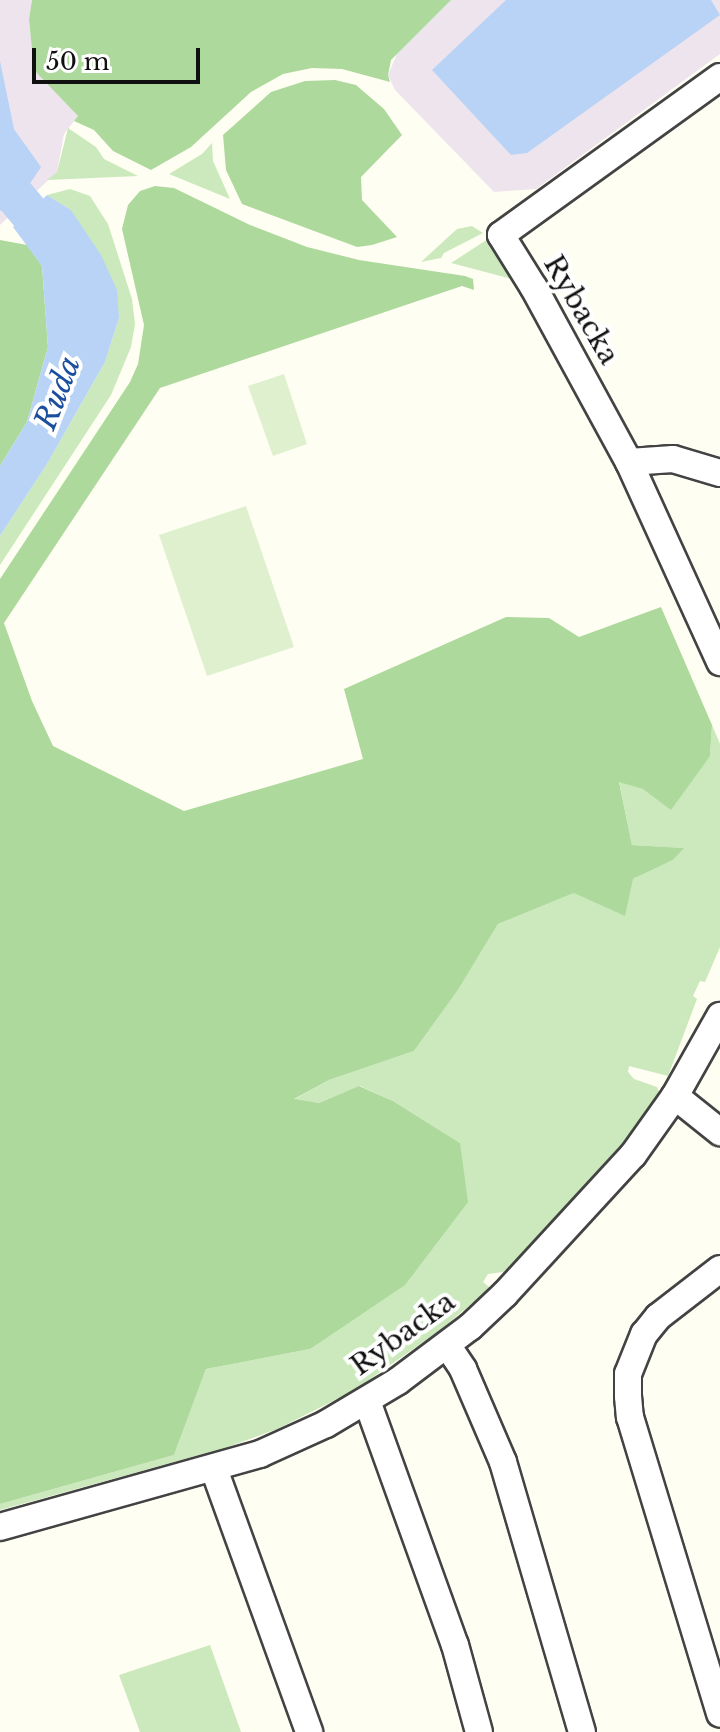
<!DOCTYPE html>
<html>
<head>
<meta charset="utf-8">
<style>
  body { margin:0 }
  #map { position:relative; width:720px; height:1732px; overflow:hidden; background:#fffef2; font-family:"Libre Baskerville",serif }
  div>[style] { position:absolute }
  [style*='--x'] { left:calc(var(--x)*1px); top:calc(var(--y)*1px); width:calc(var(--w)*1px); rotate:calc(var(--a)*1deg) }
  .industrial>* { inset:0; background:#eee4ed }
  .green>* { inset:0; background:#cbe9bc }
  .forest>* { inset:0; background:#add99c }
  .pitch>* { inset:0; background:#def0ce }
  .water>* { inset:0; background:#b8d3f5 }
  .river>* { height:40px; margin:-20px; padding:0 20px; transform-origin:20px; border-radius:20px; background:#b8d3f5 }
  .roads { filter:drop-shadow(2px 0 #434343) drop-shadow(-2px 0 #434343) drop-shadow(0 2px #434343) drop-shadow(0 -2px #434343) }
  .street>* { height:26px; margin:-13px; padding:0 13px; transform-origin:13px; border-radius:13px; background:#fff }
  span { translate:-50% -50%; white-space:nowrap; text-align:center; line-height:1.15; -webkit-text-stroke:8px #fff; paint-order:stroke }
  .street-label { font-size:28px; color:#101010 }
  .water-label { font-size:30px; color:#1b4e9f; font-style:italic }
  .scale { position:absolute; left:32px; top:48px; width:168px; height:36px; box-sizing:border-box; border:4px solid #101010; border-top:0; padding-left:10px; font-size:24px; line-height:28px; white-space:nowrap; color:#101010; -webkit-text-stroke:6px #fff; paint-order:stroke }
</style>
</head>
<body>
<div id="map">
  <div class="industrial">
    <i style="clip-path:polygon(0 0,32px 0,29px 19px,34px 69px,78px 116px,64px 134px,57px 172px,0 225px)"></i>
    <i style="clip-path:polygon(451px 0,720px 0,720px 54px,536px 189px,494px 192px,395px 90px,388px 75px,397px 54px)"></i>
  </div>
  <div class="green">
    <i style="clip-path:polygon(68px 128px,96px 147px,104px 159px,138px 176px,47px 180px,57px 172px)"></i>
    <i style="clip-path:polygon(212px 143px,213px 161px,230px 199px,169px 174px,202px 154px)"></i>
    <i style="clip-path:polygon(70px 189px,90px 196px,108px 224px,132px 299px,135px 324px,131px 347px,111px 395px,0 565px,0 536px,47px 464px,105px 362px,119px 318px,71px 210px,47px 195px)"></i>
    <i style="clip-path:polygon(472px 226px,483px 233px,444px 253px,441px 258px,421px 262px,457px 229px)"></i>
    <i style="clip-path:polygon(488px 239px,505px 259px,512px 279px,451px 263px)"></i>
    <i style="clip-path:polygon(712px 725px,720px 744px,720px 947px,705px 982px,700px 981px,693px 996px,697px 999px,668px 1076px,629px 1066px,628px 1072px,634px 1079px,657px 1087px,659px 1092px,625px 1140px,512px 1265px,503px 1272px,488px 1274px,483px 1282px,490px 1288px,439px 1331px,353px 1391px,277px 1429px,225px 1448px,0 1510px,0 1504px,174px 1455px,206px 1369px,310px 1349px,460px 1143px,393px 1101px,360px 1086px,319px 1103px,293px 1100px,329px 1080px,414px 1051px,458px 990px,498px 924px,574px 893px,633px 879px,673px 860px,683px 848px,632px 845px,619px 781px,643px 789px,710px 756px)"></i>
    <i style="clip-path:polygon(210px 1645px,241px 1732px,140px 1732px,119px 1675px)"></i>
  </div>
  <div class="forest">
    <i style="clip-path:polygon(32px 0,451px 0,391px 60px,388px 75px,390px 82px,342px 69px,312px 68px,283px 74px,251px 92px,191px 147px,151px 170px,113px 151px,94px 130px,74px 121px,78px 116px,34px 70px,29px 19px)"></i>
    <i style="clip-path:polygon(335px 80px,356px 85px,384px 109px,402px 135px,361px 177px,362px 200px,397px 237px,372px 245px,357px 247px,242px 204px,226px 170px,223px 135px,271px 92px,305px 81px)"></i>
    <i style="clip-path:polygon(155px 186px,174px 188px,250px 225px,307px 247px,359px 260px,465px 276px,473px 279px,474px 290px,462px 286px,160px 388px,4px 623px,32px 701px,53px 746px,184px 811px,363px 759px,344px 689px,506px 617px,549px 618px,579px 637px,661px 607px,712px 725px,710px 756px,671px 810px,643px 789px,619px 782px,632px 845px,684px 848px,673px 860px,633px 879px,625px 916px,574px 893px,498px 924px,458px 990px,414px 1051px,329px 1080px,294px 1099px,319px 1103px,359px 1086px,393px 1101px,460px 1143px,468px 1202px,405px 1285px,310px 1349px,206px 1369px,174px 1455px,0 1504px,0 579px,130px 382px,138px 364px,144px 325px,122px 229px,128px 205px,140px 191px)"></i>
    <i style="clip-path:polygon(0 240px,27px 245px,42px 266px,48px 347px,27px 422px,0 466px)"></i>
  </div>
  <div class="pitch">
    <i style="clip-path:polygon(284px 374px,307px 444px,273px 456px,248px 386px)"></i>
    <i style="clip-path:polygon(246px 506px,294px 647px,207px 676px,159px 535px)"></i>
  </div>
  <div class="water">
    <i style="clip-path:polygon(506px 0,711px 0,720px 15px,527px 153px,511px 155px,432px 70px)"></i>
    <i style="clip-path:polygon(0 61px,14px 129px,41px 167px,31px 182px,0 211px)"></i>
    <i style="clip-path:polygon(47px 195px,71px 210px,101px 255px,117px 290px,119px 318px,105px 362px,47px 464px,0 536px,0 466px,27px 422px,48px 347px,42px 266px,13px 227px)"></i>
  </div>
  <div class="river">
    <i style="--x:16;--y:197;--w:73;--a:50"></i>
  </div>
  <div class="roads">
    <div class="street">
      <i style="--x:720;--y:77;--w:270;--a:144.2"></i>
      <i style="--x:501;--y:235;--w:62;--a:58.1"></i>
      <i style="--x:534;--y:288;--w:198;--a:61.4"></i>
      <i style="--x:629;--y:462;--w:220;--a:65.5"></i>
      <i style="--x:629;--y:462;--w:44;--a:-3.9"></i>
      <i style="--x:673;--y:459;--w:49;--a:16.6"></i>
      <i style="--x:675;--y:1096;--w:58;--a:38.7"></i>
      <i style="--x:720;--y:1269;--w:78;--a:142.3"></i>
      <i style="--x:658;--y:1317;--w:22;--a:129"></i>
      <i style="--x:644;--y:1334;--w:43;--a:111.8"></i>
      <i style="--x:628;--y:1374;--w:22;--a:90"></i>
      <i style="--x:628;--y:1396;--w:21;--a:85"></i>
      <i style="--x:630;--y:1417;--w:310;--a:73.1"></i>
      <i style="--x:447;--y:1345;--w:29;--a:56"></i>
      <i style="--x:463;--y:1369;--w:101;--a:66.7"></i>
      <i style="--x:503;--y:1462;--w:281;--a:73.7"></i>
      <i style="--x:367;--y:1401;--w:259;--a:70.2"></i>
      <i style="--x:455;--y:1645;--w:90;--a:74.6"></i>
      <i style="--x:214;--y:1469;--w:280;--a:70.1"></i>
      <i style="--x:0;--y:1527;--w:270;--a:-15.7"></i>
      <i style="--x:260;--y:1454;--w:72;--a:-24.4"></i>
      <i style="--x:326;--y:1424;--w:84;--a:-30.8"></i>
      <i style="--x:398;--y:1381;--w:90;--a:-36.9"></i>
      <i style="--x:470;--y:1327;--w:48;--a:-43.3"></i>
      <i style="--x:505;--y:1294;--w:189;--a:-47.4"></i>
      <i style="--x:633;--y:1155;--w:72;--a:-54.6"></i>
      <i style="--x:675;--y:1096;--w:92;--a:-60.6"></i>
    </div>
  </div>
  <div class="street-label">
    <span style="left:581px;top:310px;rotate:60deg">Rybacka</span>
    <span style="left:403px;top:1334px;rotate:-36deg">Rybacka</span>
  </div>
  <div class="water-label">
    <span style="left:58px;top:393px;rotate:-69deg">Ruda</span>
  </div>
  <div class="scale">50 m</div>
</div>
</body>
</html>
